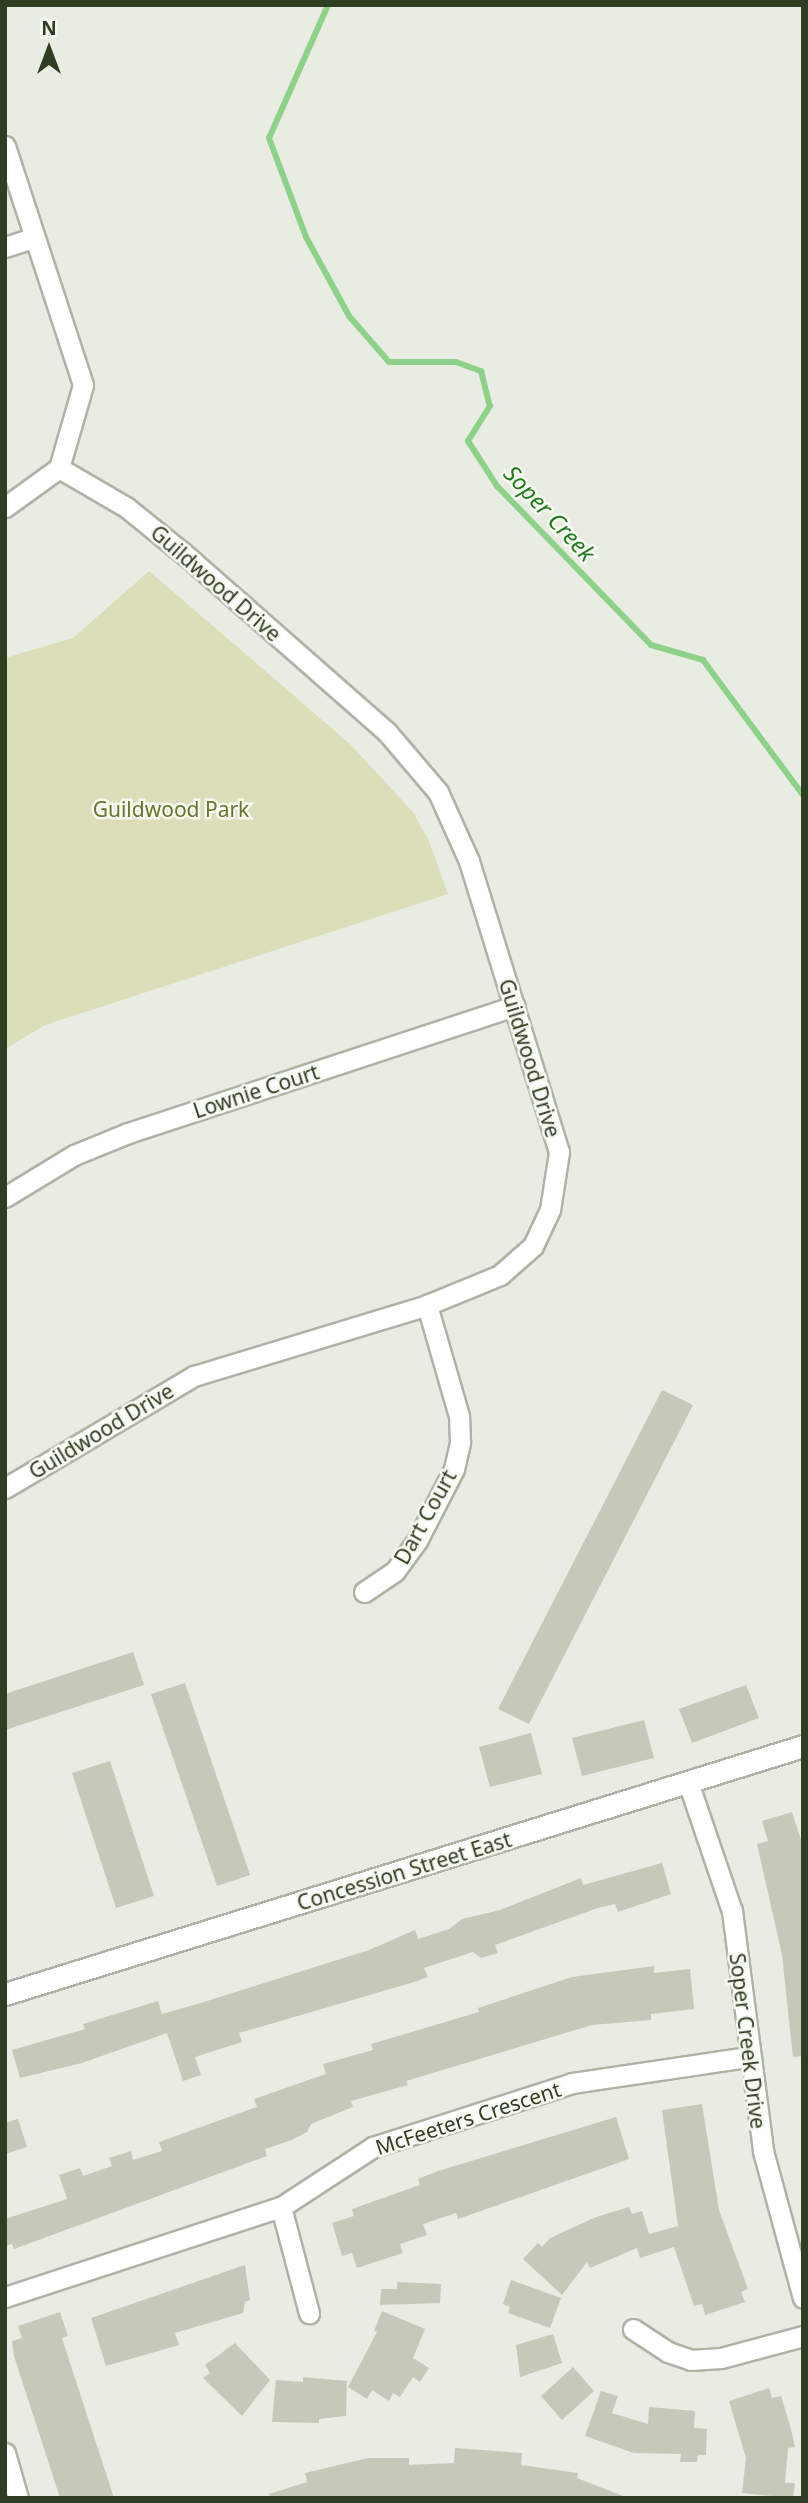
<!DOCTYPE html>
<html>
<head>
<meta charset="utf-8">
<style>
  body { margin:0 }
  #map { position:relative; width:808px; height:2503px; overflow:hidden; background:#e9ece2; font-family:"Noto Sans",sans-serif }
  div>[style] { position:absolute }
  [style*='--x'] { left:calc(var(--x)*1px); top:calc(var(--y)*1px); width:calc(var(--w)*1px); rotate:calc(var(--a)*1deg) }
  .green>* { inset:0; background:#dcdeba }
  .stream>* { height:6px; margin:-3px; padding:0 3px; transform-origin:3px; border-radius:3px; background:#8ed289 }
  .building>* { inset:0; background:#c4caba }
  .roads { filter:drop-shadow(2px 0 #adb4a5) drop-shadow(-2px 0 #adb4a5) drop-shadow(0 2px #adb4a5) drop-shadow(0 -2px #adb4a5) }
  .minor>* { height:19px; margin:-9.5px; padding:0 9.5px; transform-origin:9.5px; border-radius:9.5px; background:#fff }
  .tertiary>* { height:21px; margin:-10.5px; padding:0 10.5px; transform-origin:10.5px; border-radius:10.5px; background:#fff }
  span { translate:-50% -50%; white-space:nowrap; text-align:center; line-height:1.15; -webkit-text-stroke:5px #f7f9f2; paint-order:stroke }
  .street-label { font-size:21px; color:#2f3d22 }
  .park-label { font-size:21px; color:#69752b }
  .water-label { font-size:23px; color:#207a1b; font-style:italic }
  .frame { position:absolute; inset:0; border:7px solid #2f3d22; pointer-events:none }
  .north { position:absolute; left:14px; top:14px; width:70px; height:70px; -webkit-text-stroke:5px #f7f9f2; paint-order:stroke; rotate:0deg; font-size:19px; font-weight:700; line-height:28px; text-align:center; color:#2f3d22 }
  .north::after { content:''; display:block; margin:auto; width:24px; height:32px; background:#2f3d22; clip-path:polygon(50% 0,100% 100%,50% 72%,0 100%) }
</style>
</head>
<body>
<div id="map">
  <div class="green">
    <i style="clip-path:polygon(149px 571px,350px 744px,413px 812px,429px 841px,448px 894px,45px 1025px,5px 1049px,5px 658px,73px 638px)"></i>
  </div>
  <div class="stream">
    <i style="--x:328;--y:5;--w:145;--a:113.9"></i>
    <i style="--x:269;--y:138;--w:106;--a:69.5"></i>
    <i style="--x:306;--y:237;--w:90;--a:61.4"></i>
    <i style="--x:349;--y:316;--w:61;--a:49"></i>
    <i style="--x:389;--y:362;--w:67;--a:0"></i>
    <i style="--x:456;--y:362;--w:27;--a:20"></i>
    <i style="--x:481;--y:371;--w:36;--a:76"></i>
    <i style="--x:490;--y:406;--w:41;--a:122.2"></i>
    <i style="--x:468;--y:441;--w:54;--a:57.2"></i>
    <i style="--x:497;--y:486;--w:221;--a:45.9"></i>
    <i style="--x:651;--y:645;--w:54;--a:16.1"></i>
    <i style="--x:703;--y:660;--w:168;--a:53.5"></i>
  </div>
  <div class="building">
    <i style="clip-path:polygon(662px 1390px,693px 1405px,529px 1724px,498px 1709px)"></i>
    <i style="clip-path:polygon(133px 1652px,144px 1685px,5px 1730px,5px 1694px)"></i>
    <i style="clip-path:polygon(185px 1683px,250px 1875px,217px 1886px,151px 1694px)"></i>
    <i style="clip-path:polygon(746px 1685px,759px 1718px,692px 1743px,679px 1709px)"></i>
    <i style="clip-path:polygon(644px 1720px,654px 1758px,582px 1776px,572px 1738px)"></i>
    <i style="clip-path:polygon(531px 1733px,542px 1774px,490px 1787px,479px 1747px)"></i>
    <i style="clip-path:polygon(110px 1761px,154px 1896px,116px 1908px,72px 1773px)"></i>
    <i style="clip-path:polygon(792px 1812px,803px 1846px,803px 2056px,793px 2057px,782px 1955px,757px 1844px,768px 1841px,762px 1821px)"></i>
    <i style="clip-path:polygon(662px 1863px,671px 1894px,618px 1912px,615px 1904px,598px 1908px,495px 1945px,498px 1953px,481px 1958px,473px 1952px,424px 1968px,428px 1977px,414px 1982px,239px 2033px,242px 2042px,195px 2057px,201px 2075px,183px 2081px,167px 2033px,82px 2063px,20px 2078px,12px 2050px,85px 2029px,83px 2024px,158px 2001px,162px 2014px,204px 2002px,369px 1950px,415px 1930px,418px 1939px,449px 1929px,462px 1919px,500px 1910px,581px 1878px,583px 1885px)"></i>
    <i style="clip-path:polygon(654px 1966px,654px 1973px,690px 1969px,694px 2009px,651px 2014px,651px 2020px,592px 2025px,406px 2081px,408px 2085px,351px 2101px,353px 2107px,311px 2124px,307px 2132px,292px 2140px,265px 2149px,267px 2156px,14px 2249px,12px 2244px,5px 2246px,5px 2219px,67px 2199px,59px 2175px,80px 2168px,83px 2176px,112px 2166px,109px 2158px,131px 2151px,133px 2160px,162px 2151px,159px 2142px,257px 2107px,254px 2099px,326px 2074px,323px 2064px,373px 2050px,371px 2044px,479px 2012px,478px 2008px,572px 1977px)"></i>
    <i style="clip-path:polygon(702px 2104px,719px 2210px,748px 2289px,741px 2292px,745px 2302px,705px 2315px,702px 2304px,694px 2306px,674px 2247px,640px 2258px,637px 2248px,590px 2268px,587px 2262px,562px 2295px,523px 2259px,538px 2243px,542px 2247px,550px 2238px,596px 2217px,629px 2207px,632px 2214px,642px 2211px,649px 2234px,678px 2226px,662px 2110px)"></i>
    <i style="clip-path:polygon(616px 2117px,629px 2159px,458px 2219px,456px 2213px,423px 2224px,427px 2235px,400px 2244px,403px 2253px,357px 2268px,352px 2253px,342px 2256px,332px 2223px,354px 2216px,352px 2209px,420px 2185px,418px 2179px,438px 2171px)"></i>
    <i style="clip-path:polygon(18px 2119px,27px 2147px,5px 2154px,5px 2123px)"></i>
    <i style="clip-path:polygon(245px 2265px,250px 2300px,245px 2302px,243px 2313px,175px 2333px,179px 2345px,106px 2366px,91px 2318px)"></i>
    <i style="clip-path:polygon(511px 2280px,561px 2298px,550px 2328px,508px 2313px,510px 2307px,503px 2304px)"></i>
    <i style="clip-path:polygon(397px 2282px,441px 2284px,440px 2303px,380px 2305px,381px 2289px,397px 2289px)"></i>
    <i style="clip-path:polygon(382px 2311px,425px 2329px,413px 2358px,429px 2368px,420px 2382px,413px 2377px,400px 2397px,393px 2393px,389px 2401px,372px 2390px,367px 2399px,348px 2387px,377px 2332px,374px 2331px)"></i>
    <i style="clip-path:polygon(60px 2312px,68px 2336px,62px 2338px,114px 2498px,60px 2498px,14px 2356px,12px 2341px,22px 2338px,18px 2326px)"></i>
    <i style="clip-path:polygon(553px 2334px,562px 2363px,520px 2377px,516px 2345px)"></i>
    <i style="clip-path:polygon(235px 2343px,270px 2380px,242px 2416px,203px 2378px,210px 2373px,205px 2365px)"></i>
    <i style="clip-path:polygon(573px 2367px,594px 2391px,562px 2420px,541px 2396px)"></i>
    <i style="clip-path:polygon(303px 2377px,347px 2381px,346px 2416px,319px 2419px,319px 2423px,272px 2422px,276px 2380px,303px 2382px)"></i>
    <i style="clip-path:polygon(769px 2388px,772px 2398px,781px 2396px,791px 2429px,795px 2447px,788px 2448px,785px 2483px,795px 2483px,793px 2498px,742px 2493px,746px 2458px,729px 2401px)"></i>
    <i style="clip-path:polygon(601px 2391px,618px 2396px,612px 2413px,648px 2424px,649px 2407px,695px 2411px,694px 2428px,707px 2429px,706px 2455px,698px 2455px,697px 2462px,680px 2462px,681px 2454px,634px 2453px,585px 2436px)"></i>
    <i style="clip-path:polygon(455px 2448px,522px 2453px,521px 2465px,578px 2473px,577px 2478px,628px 2498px,270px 2498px,269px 2494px,307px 2482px,305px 2473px,368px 2458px,409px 2458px,409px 2465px,454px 2463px)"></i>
  </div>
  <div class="roads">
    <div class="minor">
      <i style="--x:5;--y:146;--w:251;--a:71.9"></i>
      <i style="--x:83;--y:385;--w:86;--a:106.1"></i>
      <i style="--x:59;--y:468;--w:67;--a:144.2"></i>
      <i style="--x:5;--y:247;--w:28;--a:-18"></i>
      <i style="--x:5;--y:1197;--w:81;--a:-31.3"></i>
      <i style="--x:74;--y:1155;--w:58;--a:-22.2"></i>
      <i style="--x:128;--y:1133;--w:407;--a:-18.2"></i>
      <i style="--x:5;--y:1488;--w:220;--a:-30.7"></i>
      <i style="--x:194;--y:1376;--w:244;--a:-16.9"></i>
      <i style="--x:427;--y:1305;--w:79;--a:-22.3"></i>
      <i style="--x:500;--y:1275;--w:44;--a:-41.3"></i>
      <i style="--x:533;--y:1246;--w:40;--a:-65"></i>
      <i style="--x:550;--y:1210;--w:59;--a:-81.2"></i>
      <i style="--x:559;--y:1152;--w:305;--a:-107.2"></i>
      <i style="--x:469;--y:861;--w:76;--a:-114.2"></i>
      <i style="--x:438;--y:792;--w:79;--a:-130.4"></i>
      <i style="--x:387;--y:732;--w:271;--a:-138.7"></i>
      <i style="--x:183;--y:553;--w:73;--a:-141.1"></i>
      <i style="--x:126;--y:507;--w:78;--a:-149.8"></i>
      <i style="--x:364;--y:1592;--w:37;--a:-34"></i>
      <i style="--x:395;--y:1571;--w:39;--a:-54"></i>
      <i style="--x:418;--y:1539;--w:79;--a:-62.8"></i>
      <i style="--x:454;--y:1469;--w:28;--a:-77"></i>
      <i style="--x:460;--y:1442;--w:26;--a:-92"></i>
      <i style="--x:459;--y:1416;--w:116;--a:-106.1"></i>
      <i style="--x:689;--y:1785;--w:133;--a:71.2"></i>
      <i style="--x:732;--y:1911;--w:242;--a:82.6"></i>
      <i style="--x:763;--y:2151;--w:152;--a:74.8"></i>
      <i style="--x:281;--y:2207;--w:110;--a:75.2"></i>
      <i style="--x:5;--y:2297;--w:290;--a:-18.1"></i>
      <i style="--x:281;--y:2207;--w:110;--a:-33.1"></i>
      <i style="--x:373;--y:2147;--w:209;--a:-17.8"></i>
      <i style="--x:572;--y:2083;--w:179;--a:-8.4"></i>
      <i style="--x:633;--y:2329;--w:42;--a:33.3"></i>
      <i style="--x:668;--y:2352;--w:24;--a:19"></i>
      <i style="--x:691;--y:2360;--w:30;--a:-4"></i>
      <i style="--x:721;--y:2358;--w:85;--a:-15"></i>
      <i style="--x:5;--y:2453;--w:47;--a:73.9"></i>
    </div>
    <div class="tertiary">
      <i style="--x:5;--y:1994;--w:836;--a:-17.26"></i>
    </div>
  </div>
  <div class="street-label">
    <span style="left:216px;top:583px;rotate:41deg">Guildwood Drive</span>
    <span style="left:530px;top:1058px;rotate:73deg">Guildwood Drive</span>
    <span style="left:256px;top:1091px;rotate:-18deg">Lownie Court</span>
    <span style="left:101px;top:1431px;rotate:-31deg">Guildwood Drive</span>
    <span style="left:425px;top:1517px;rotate:-61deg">Dart Court</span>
    <span style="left:404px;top:1871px;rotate:-17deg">Concession Street East</span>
    <span style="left:748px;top:2041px;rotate:83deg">Soper Creek Drive</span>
    <span style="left:468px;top:2118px;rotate:-18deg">McFeeters Crescent</span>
  </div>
  <div class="park-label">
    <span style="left:171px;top:809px">Guildwood Park</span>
  </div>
  <div class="water-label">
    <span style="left:550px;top:513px;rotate:47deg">Soper Creek</span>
  </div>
  <div class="frame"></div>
  <div class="north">N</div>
</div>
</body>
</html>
